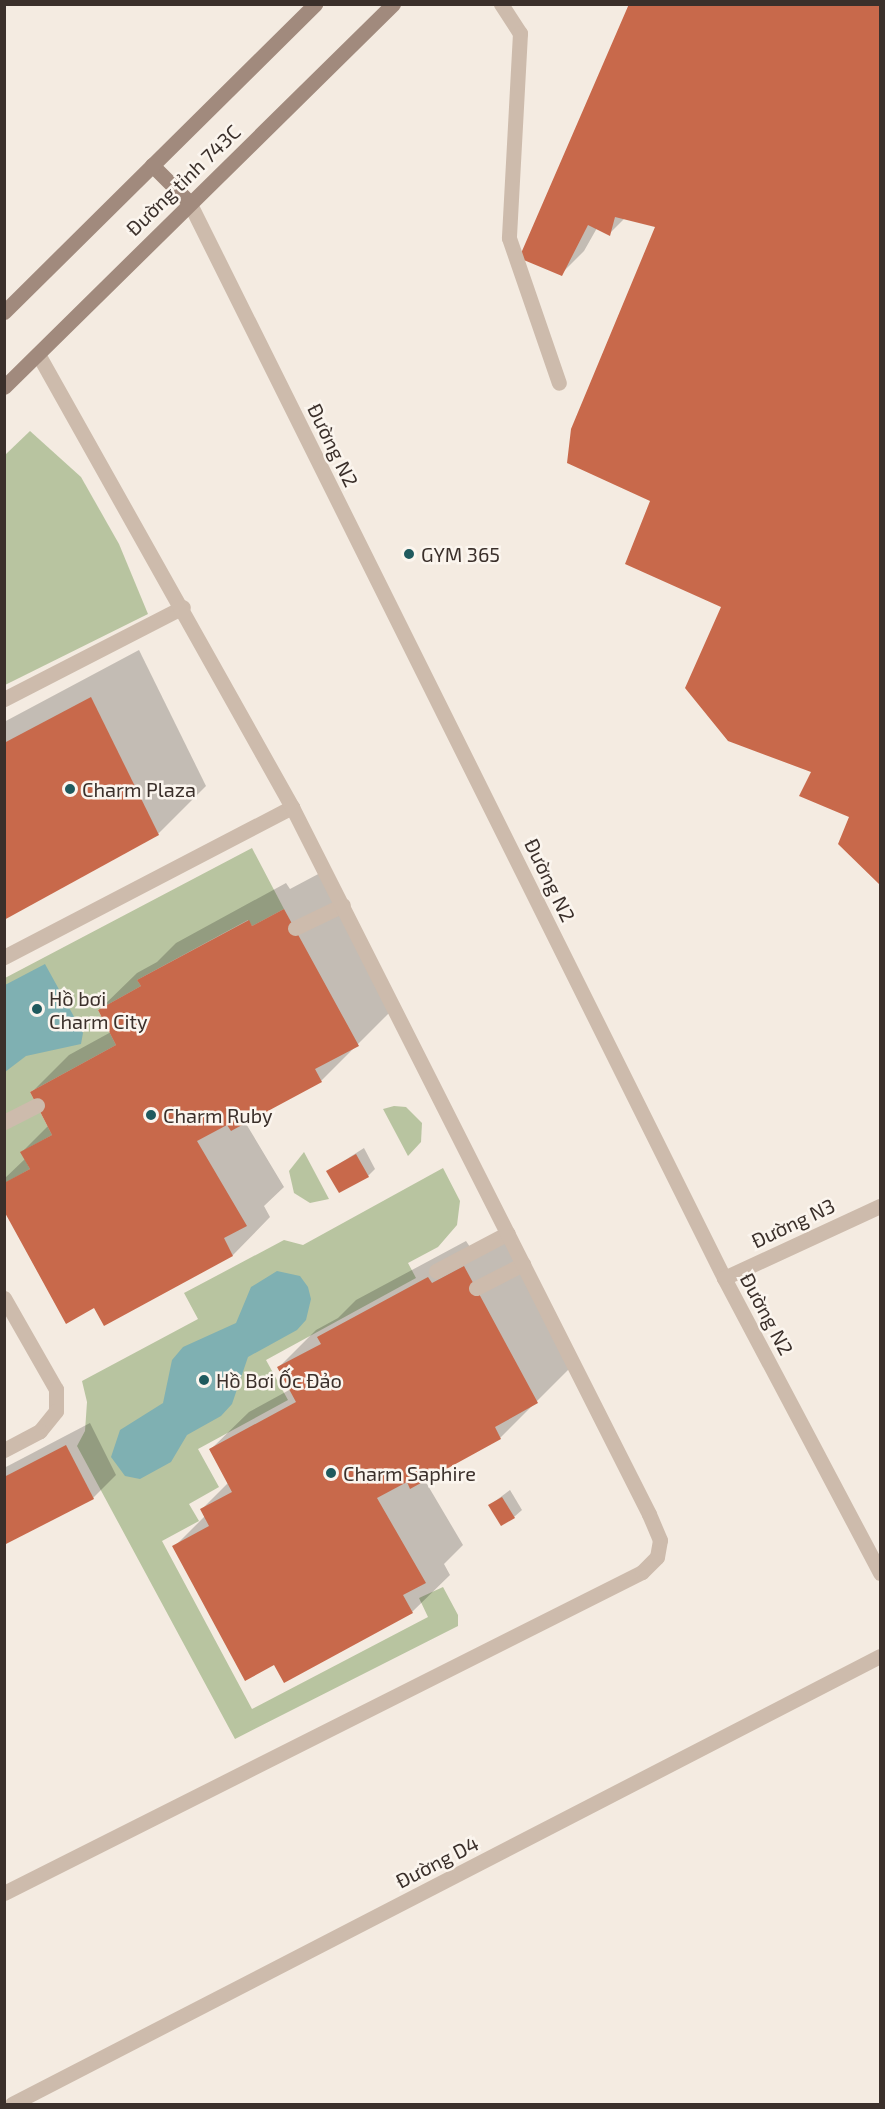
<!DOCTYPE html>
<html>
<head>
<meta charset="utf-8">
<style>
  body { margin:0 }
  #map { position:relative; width:885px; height:2109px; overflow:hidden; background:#f4ebe1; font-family:"Exo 2",sans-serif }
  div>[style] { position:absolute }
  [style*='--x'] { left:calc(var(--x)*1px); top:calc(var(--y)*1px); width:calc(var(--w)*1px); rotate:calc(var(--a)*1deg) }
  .green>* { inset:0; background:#b8c4a0 }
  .water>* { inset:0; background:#7fb0b2 }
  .shadow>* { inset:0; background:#0003 }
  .building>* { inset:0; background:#c8694b }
  .lane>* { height:15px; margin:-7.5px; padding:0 7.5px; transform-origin:7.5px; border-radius:7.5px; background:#cdbbac }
  .street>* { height:15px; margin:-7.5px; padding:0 7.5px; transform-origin:7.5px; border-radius:7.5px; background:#cdbbac }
  .secondary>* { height:15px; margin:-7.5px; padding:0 7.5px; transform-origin:7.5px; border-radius:7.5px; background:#a18a7d }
  .dots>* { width:16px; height:16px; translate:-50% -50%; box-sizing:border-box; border:3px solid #fbf5ee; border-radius:50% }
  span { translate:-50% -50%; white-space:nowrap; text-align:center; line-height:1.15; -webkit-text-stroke:5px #fbf5ee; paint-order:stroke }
  .street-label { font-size:20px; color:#3b302b }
  .poi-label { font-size:20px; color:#3b302b }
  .left { translate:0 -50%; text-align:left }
  .frame { position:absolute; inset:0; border:6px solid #3b302b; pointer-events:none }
</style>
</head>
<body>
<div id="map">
  <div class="green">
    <i style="clip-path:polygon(30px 431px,81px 477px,119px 544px,148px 614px,5px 685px,5px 455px)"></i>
    <i style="clip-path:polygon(252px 848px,284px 909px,252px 926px,248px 920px,137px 980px,141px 986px,98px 1010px,116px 1045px,30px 1092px,52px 1135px,21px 1152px,30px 1169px,5px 1183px,5px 978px)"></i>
    <i style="clip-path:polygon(394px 1106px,406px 1107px,422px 1123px,421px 1142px,408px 1156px,383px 1109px)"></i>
    <i style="clip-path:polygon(304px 1152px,329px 1199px,310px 1203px,294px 1193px,289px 1171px)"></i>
    <i style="clip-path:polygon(443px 1168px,460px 1201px,457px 1225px,438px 1247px,408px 1263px,416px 1278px,266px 1360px,288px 1400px,198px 1449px,219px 1487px,189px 1504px,199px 1521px,162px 1541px,252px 1709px,428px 1617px,419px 1598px,443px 1587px,458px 1615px,458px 1626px,235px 1739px,77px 1446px,85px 1431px,87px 1402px,82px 1381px,198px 1319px,184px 1293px,284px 1240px,303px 1245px)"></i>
  </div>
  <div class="water">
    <i style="clip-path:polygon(45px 964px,83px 1033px,81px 1044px,26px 1056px,5px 1072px,5px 985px)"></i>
    <i style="clip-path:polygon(277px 1271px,300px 1276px,308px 1287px,311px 1299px,306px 1320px,297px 1330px,248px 1357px,232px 1404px,221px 1416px,187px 1435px,171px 1462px,140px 1479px,125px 1476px,111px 1457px,120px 1430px,163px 1403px,172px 1360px,183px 1347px,236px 1323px,251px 1287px)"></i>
  </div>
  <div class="shadow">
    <i style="clip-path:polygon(631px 4px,880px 4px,880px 883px,840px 843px,851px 816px,813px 772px,723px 606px,657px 226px,625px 218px,609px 234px,597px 228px,584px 251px,561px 274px)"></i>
    <i style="clip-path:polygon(139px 650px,206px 786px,158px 834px,4px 918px,4px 722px)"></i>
    <i style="clip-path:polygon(322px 872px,395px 1007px,321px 1081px,245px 1122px,284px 1187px,264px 1206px,270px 1217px,233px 1255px,105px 1324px,95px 1306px,4px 1207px,4px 1179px,26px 1158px,22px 1152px,49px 1125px,32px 1092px,69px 1055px,111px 1032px,99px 1010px,137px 973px,157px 962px,176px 943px,286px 883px,290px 889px)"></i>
    <i style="clip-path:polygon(364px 1148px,375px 1169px,368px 1176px,328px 1171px)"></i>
    <i style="clip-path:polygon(502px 1230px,574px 1364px,500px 1438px,424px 1479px,463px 1545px,444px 1564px,450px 1575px,412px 1612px,274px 1663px,174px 1547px,205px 1516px,202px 1509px,229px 1482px,211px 1449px,249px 1412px,291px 1389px,279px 1367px,316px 1330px,338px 1318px,356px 1300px,466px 1241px,470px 1247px)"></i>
    <i style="clip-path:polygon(90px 1423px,116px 1475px,93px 1498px,4px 1543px,4px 1468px)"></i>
    <i style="clip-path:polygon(510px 1490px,522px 1510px,514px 1517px,490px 1505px)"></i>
  </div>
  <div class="building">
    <i style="clip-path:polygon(629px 4px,880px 4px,880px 885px,838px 844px,849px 817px,799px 796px,811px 772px,728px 741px,685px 688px,721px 607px,625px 564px,650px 501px,567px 463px,571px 429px,655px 227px,615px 217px,610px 236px,588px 225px,562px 276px,519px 258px)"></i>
    <i style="clip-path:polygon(91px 697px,159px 835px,4px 920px,4px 743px)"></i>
    <i style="clip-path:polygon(284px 909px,359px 1046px,315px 1069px,322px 1082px,231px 1131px,227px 1125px,197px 1141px,247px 1226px,224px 1238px,233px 1256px,104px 1326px,94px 1308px,66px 1324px,4px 1211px,4px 1183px,30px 1169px,20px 1152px,52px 1135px,30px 1092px,116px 1045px,98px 1010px,141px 986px,137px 980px,249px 920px,252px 926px)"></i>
    <i style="clip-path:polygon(356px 1154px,369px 1177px,339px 1193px,326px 1171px)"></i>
    <i style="clip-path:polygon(464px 1266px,538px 1403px,495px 1427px,501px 1439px,410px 1489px,407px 1482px,377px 1498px,426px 1583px,403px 1595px,413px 1613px,284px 1683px,274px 1665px,245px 1681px,172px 1546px,209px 1526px,200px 1509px,232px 1492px,209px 1449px,296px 1402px,277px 1367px,321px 1344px,317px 1337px,428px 1277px,432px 1283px)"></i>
    <i style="clip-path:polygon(66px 1445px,94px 1499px,4px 1545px,4px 1477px)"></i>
    <i style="clip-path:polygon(502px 1497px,515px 1518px,501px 1526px,488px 1505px)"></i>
  </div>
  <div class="lane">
    <i style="--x:501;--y:4;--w:35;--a:57"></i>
    <i style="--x:520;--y:33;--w:205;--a:93.1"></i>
    <i style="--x:509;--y:238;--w:153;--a:71"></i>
    <i style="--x:4;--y:699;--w:201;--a:-27.2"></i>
    <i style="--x:295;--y:928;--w:53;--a:-25.6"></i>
    <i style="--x:4;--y:957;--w:325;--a:-27.5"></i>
    <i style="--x:292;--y:807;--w:519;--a:-119.28"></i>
    <i style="--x:4;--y:1122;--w:37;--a:-27"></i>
    <i style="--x:436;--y:1271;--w:81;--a:-27.8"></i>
    <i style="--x:476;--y:1288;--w:53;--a:-27.1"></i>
    <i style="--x:4;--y:1298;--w:105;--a:60.3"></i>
    <i style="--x:56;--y:1389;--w:22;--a:90"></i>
    <i style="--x:56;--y:1411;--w:26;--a:129"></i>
    <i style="--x:40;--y:1431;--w:41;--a:152.2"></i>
    <i style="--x:4;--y:1893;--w:714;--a:-26.71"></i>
    <i style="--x:642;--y:1572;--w:21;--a:-45"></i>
    <i style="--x:657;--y:1557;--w:17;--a:-80"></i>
    <i style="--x:660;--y:1540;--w:28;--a:-113"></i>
    <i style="--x:649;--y:1514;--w:792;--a:-116.79"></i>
  </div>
  <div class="street">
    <i style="--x:189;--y:202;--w:1202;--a:63.56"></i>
    <i style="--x:724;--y:1278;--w:334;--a:62.1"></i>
    <i style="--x:724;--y:1278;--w:172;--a:-24.8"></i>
    <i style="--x:12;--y:2104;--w:977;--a:-27.3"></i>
  </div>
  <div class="secondary">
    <i style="--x:152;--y:165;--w:52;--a:45"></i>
    <i style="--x:4;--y:312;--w:438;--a:-44.7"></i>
    <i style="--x:4;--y:387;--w:546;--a:-44.55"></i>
  </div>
  <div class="dots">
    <i style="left:409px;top:554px;background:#1f5a5e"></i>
    <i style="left:70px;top:789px;background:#1f5a5e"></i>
    <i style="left:37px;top:1009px;background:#1f5a5e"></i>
    <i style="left:151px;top:1115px;background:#1f5a5e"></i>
    <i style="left:204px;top:1380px;background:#1f5a5e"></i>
    <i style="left:331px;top:1473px;background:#1f5a5e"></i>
  </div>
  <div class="street-label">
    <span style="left:183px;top:180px;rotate:-44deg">Đường tỉnh 743C</span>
    <span style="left:333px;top:445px;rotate:64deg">Đường N2</span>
    <span style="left:550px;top:880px;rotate:64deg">Đường N2</span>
    <span style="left:793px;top:1223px;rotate:-25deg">Đường N3</span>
    <span style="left:767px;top:1314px;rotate:62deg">Đường N2</span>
    <span style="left:437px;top:1862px;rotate:-27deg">Đường D4</span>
  </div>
  <div class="poi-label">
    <span class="left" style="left:421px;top:554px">GYM 365</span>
    <span class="left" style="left:82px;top:789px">Charm Plaza</span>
    <span class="left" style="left:49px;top:1010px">Hồ bơi<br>Charm City</span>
    <span class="left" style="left:163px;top:1115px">Charm Ruby</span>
    <span class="left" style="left:216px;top:1380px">Hồ Bơi Ốc Đảo</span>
    <span class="left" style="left:343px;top:1473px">Charm Saphire</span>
  </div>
  <div class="frame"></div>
</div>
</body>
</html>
